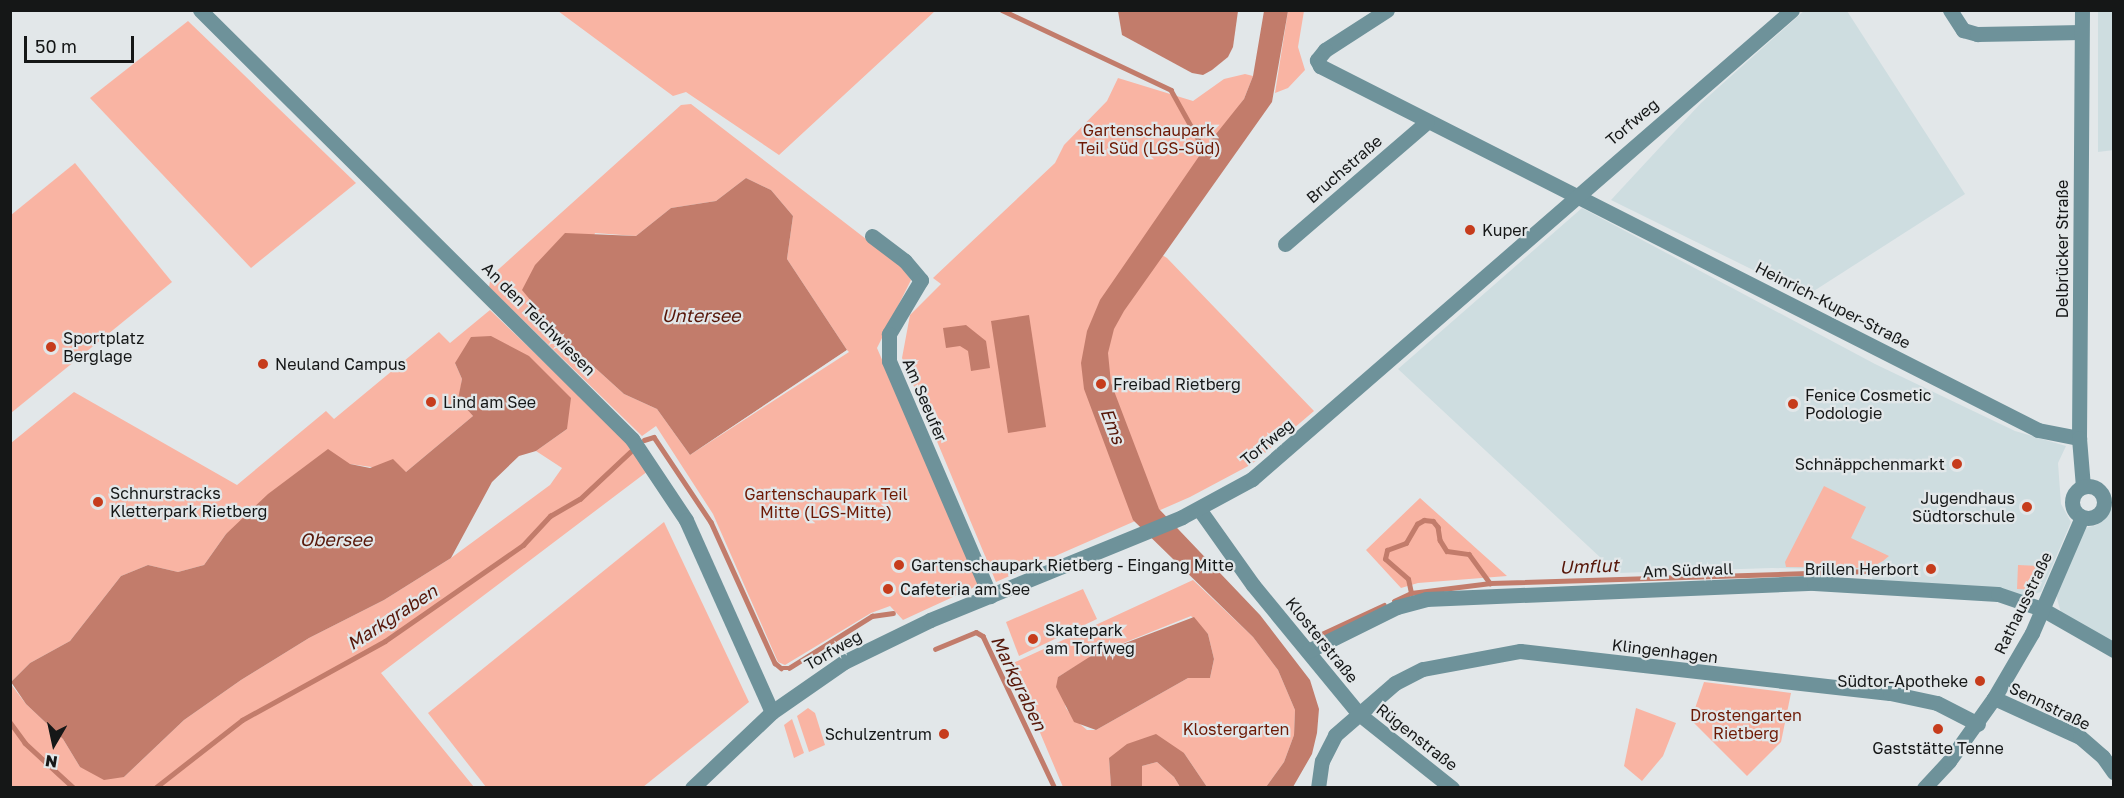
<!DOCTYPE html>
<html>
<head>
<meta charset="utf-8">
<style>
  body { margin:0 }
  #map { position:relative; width:2124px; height:798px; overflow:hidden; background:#e2e7e9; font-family:"Golos Text",sans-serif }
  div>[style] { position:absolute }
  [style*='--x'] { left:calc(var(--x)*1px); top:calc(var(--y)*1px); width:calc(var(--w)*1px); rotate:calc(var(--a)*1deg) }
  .built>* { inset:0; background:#cedde0 }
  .green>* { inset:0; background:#f9b4a3 }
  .water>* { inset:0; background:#c27c6b }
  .pier>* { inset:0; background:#e2e7e9 }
  .stream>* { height:4.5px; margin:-2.25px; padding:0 2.25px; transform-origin:2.25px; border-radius:2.25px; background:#c27c6b }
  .minor>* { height:15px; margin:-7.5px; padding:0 7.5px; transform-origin:7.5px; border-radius:7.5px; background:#6e929a }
  .minor>.ring { margin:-7.5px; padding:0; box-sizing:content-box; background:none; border:15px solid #6e929a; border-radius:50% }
  .dots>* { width:16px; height:16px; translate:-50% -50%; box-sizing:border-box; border:3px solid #e2e7e9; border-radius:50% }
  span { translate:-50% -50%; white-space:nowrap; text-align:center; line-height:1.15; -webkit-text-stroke:4.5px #e2e7e9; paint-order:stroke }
  .street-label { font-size:16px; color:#151717 }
  .park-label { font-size:16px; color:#6d1904 }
  .poi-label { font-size:16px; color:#151717 }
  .left { translate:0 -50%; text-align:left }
  .right { translate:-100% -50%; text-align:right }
  .water-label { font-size:18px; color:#571709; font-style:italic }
  .frame { position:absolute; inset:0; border:12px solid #151717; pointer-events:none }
  .north { position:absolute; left:24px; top:714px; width:60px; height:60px; -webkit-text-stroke:4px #e2e7e9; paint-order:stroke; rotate:189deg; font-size:16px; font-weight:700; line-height:24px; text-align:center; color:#151717 }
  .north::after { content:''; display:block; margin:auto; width:21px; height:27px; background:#151717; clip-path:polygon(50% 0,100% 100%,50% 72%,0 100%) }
  .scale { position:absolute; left:24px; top:36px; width:110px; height:27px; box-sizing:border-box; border:3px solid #151717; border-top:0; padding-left:8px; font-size:18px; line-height:21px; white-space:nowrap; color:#151717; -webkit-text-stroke:4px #e2e7e9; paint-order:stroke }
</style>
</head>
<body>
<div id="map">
  <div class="built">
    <i style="clip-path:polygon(1805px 10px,1847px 11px,1965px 194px,1806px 296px,1611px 200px,1701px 103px)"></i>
    <i style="clip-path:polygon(2098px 11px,2113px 11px,2114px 150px,2098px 152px)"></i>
    <i style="clip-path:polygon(1582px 208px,1875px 364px,2015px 431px,2066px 446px,2058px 463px,2061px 504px,2071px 522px,2041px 592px,2025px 597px,1872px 582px,1873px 570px,1772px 568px,1617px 573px,1398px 369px)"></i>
    <i style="clip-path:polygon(2113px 507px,2113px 644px,2061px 613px,2056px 595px,2085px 528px,2097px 525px)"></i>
  </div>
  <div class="green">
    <i style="clip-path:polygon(558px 11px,935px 11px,779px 155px,686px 92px,673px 96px)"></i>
    <i style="clip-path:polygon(1288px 11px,1304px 11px,1298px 47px,1305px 70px,1288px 88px,1275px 93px)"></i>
    <i style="clip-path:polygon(188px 21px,356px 183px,251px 268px,90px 98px)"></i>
    <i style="clip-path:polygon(1245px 74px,1253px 76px,1244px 99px,1141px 242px,1167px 258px,1314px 411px,1252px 464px,1190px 497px,996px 582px,902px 358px,910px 315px,941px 284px,933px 278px,1055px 163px,1064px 145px,1107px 101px,1118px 78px,1193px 101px,1224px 79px)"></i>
    <i style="clip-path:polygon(evenodd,691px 104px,901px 266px,911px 280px,877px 348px,979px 585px,903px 620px,890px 606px,871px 613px,785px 665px,778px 662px,713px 514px,656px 426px,642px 436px,489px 287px,491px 276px,681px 105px,691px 104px,746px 178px,771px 190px,793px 216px,787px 259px,847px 350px,690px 455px,657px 409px,624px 394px,560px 336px,595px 233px,636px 236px,671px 208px,716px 201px,746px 178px)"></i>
    <i style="clip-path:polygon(75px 163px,172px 282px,11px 413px,11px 215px)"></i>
    <i style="clip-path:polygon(490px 310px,623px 438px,648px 471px,381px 673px,474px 787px,11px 787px,10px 683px,26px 704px,63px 739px,80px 767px,124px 777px,184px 720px,241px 680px,309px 638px,384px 600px,451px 558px,550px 485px,562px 468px,536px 451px,567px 429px,455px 363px,462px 379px,459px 399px,473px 416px,406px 472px,350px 464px,226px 534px,204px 565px,178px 572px,148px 565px,121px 576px,70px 641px,30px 663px,11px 682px,11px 443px,74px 392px,237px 485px,326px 411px,334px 419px,439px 332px,450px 343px)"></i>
    <i style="clip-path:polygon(1824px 486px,1866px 507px,1851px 538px,1889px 556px,1883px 561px,1870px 568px,1786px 567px,1785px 562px)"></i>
    <i style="clip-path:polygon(1420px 498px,1507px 576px,1418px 583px,1401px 588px,1366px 550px)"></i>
    <i style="clip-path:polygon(664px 522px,749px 702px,643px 787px,486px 787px,428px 713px)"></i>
    <i style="clip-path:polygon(2018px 565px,2039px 566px,2038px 590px,2017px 589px)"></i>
    <i style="clip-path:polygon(evenodd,1193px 580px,1253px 637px,1278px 670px,1295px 710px,1294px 735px,1284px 762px,1266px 787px,1207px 787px,1184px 753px,1109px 758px,1111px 787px,1063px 787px,1011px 664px,1193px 580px,1191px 616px,1208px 634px,1214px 659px,1210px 678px,1188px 678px,1096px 730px,1087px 730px,1074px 719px,1066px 708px,1058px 677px,1096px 654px,1191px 616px)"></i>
    <i style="clip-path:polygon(1083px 589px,1097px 619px,1019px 656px,1006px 622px)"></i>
    <i style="clip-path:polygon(1704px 682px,1791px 693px,1781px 742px,1747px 776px,1691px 720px)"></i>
    <i style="clip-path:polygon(808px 708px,815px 713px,825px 745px,809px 752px,797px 716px)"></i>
    <i style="clip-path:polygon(1636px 708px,1676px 723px,1663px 756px,1642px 781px,1624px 766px)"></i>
    <i style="clip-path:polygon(792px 719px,804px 753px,794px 758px,784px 725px)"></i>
    <i style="clip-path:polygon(1157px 762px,1174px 777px,1180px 787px,1142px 787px,1142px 766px)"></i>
  </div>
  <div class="water">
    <i style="clip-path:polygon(1118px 11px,1238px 11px,1233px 47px,1228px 57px,1212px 70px,1203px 75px,1192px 73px,1122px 35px)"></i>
    <i style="clip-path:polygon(1264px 11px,1288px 11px,1272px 102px,1124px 311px,1114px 329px,1108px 353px,1111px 383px,1159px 509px,1260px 615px,1310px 680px,1319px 709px,1317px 733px,1312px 754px,1293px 787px,1266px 787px,1284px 762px,1294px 735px,1295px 710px,1278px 670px,1253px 637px,1133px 520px,1084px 389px,1081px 363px,1087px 331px,1100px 300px,1204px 149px,1244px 99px,1253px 76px)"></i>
    <i style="clip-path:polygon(746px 178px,771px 190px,793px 216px,787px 259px,847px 350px,690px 455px,657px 409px,624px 394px,560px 336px,522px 290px,535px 265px,565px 233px,636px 236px,671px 208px,716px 201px)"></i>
    <i style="clip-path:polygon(1029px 315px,1046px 427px,1008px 433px,991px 321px)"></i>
    <i style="clip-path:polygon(966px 325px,986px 341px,990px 368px,971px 371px,968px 351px,960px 346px,946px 348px,943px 328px)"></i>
    <i style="clip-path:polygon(491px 336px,529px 356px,571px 398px,567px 429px,536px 451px,519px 456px,492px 482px,451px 558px,384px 600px,309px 638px,241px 680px,184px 720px,124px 777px,104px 780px,80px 767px,63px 739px,26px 704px,11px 682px,30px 663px,70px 641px,121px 576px,148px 565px,178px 572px,204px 565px,226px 534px,268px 494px,328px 449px,350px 464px,370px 468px,393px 459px,406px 472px,473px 416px,458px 399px,462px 379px,455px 363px,471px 337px)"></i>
    <i style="clip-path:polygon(1194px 617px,1208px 634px,1214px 659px,1210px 678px,1188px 678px,1096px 730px,1074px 722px,1056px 687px,1058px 677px,1091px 656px)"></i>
    <i style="clip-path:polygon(1156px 734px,1184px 753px,1207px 787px,1180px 787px,1174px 777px,1157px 762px,1142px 766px,1142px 787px,1111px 787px,1109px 758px,1127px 744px)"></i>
  </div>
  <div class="pier">
    <i style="clip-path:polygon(847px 350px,849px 352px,690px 455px)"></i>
  </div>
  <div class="stream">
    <i style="--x:1002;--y:10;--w:187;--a:25.3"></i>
    <i style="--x:1171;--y:90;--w:72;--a:60.9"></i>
    <i style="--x:644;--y:440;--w:10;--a:-17"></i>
    <i style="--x:654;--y:437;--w:102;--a:56.2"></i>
    <i style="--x:711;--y:522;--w:155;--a:65.6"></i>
    <i style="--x:775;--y:663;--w:8;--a:40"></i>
    <i style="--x:781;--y:668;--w:8;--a:0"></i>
    <i style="--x:789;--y:668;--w:98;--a:-32.1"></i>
    <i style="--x:872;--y:616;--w:21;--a:-8"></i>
    <i style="--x:1411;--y:593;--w:14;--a:-102"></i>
    <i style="--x:1408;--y:579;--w:30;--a:-139"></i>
    <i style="--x:1385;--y:559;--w:9;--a:-77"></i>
    <i style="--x:1387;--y:550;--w:20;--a:-20"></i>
    <i style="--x:1406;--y:543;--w:22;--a:-60"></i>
    <i style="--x:1417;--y:524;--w:8;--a:-30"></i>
    <i style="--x:1424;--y:520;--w:9;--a:6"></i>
    <i style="--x:1433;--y:521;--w:8;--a:50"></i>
    <i style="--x:1438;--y:527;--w:13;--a:81"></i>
    <i style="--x:1440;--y:540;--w:13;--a:58"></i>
    <i style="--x:1447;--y:551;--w:22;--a:8"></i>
    <i style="--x:1469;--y:554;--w:36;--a:54"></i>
    <i style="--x:1394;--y:601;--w:19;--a:-25"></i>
    <i style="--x:1411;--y:593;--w:80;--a:-7.2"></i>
    <i style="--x:1490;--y:583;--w:387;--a:-1.8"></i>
    <i style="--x:1313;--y:638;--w:78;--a:-24.9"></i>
    <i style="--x:935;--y:649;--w:44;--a:-22.5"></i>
    <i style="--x:976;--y:632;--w:8;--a:30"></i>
    <i style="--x:983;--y:636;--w:168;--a:64.7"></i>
    <i style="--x:10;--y:722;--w:26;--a:54"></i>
    <i style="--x:25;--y:743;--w:67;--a:42.6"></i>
    <i style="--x:155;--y:788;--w:110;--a:-38"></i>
    <i style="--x:242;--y:720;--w:163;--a:-28.9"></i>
    <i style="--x:385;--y:641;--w:168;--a:-34.8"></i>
    <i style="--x:523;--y:545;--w:40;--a:-47"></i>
    <i style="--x:550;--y:516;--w:34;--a:-30"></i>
    <i style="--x:580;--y:499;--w:69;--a:-43.2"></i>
  </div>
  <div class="minor">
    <i style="--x:200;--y:10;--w:609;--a:44.8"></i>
    <i style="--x:632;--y:439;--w:97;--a:56.3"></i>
    <i style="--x:686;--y:520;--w:210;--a:65.9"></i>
    <i style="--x:1387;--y:10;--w:74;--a:147.2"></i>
    <i style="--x:1325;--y:50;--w:13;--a:129"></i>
    <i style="--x:1317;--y:60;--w:7;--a:63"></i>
    <i style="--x:1320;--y:66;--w:805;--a:26.88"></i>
    <i style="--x:2038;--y:430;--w:42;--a:11"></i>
    <i style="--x:1950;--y:10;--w:24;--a:57"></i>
    <i style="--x:1963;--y:30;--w:15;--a:16"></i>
    <i style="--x:1977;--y:34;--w:104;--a:-1.1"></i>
    <i style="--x:2082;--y:10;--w:428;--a:90.4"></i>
    <i style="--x:2079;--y:438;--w:49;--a:85.3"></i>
    <i style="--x:872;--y:236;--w:41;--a:37.1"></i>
    <i style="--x:905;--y:261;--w:25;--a:50"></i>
    <i style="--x:921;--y:280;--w:63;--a:120.7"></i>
    <i style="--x:889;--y:334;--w:27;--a:90"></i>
    <i style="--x:889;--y:361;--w:256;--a:66.7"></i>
    <i style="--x:1285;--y:244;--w:187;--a:-40.7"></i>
    <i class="ring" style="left:2072px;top:486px;width:17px;height:17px"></i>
    <i style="--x:1199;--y:509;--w:93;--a:54.6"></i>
    <i style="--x:1253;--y:585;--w:167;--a:50.6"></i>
    <i style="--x:1359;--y:714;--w:119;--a:38.5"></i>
    <i style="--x:1308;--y:651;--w:99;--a:-26.3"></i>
    <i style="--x:1397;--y:607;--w:30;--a:-15"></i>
    <i style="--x:1426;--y:599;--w:388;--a:-2.4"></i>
    <i style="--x:1814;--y:583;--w:184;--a:3.4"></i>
    <i style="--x:1998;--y:594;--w:46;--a:18.8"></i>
    <i style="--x:2042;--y:609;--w:83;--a:29.7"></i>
    <i style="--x:1994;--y:698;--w:94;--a:24.4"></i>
    <i style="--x:2080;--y:737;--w:30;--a:41"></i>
    <i style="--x:2103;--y:757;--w:19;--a:55"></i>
    <i style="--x:692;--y:788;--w:110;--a:-43.5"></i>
    <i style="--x:772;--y:712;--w:88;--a:-34.8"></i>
    <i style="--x:844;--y:662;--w:96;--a:-26"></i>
    <i style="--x:930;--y:620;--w:272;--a:-22.2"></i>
    <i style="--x:1182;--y:517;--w:80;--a:-28.5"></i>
    <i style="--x:1252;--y:479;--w:715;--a:-40.97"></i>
    <i style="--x:1318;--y:788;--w:27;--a:-82"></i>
    <i style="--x:1322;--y:761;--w:29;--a:-63"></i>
    <i style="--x:1335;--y:735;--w:79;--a:-40.9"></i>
    <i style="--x:1395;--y:683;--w:31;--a:-27"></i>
    <i style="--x:1423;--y:669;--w:99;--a:-10.5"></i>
    <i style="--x:1520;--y:651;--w:372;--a:6.5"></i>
    <i style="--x:1890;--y:693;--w:48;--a:12"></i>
    <i style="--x:1937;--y:703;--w:46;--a:27.1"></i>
    <i style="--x:1924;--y:788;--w:37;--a:-47"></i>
    <i style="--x:1949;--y:761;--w:77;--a:-54.5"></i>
    <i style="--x:1994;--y:698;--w:75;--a:-59.7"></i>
    <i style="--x:2032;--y:633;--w:126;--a:-66.7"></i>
  </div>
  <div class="dots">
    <i style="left:1470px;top:230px;background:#c63c1c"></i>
    <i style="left:51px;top:347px;background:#c63c1c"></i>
    <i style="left:263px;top:364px;background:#c63c1c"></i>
    <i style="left:1101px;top:384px;background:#c63c1c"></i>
    <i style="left:431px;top:402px;background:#c63c1c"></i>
    <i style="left:1793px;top:404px;background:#c63c1c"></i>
    <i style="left:1957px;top:464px;background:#c63c1c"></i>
    <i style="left:98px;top:502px;background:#c63c1c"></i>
    <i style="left:2027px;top:507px;background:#c63c1c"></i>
    <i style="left:899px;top:565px;background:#c63c1c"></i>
    <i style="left:1931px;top:569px;background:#c63c1c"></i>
    <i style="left:888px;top:589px;background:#c63c1c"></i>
    <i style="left:1033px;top:639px;background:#c63c1c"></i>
    <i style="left:1980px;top:681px;background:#c63c1c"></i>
    <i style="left:1938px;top:729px;background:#c63c1c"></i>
    <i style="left:944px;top:734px;background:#c63c1c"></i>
  </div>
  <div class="street-label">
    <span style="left:1632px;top:122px;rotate:-40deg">Torfweg</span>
    <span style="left:1344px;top:169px;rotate:-41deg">Bruchstraße</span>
    <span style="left:2062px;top:249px;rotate:-90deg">Delbrücker Straße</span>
    <span style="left:1833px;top:305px;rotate:27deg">Heinrich-Kuper-Straße</span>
    <span style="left:539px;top:319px;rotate:45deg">An den Teichwiesen</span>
    <span style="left:925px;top:400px;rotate:67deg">Am Seeufer</span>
    <span style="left:1267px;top:442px;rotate:-39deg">Torfweg</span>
    <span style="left:1688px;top:570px;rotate:-2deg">Am Südwall</span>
    <span style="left:2023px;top:603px;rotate:-64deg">Rathausstraße</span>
    <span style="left:1322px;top:640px;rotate:51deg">Klosterstraße</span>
    <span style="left:833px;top:650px;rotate:-30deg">Torfweg</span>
    <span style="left:1665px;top:651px;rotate:7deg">Klingenhagen</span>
    <span style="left:2050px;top:706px;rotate:26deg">Sennstraße</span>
    <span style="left:1417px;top:737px;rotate:38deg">Rügenstraße</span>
  </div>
  <div class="park-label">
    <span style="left:1149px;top:139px">Gartenschaupark<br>Teil Süd (LGS-Süd)</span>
    <span style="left:826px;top:503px">Gartenschaupark Teil<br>Mitte (LGS-Mitte)</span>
    <span style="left:1746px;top:724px">Drostengarten<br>Rietberg</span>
    <span style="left:1236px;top:729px">Klostergarten</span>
  </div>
  <div class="poi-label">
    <span class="left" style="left:1482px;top:230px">Kuper</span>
    <span class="left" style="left:63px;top:347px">Sportplatz<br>Berglage</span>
    <span class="left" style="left:275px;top:364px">Neuland Campus</span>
    <span class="left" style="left:1113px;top:384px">Freibad Rietberg</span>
    <span class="left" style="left:1805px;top:404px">Fenice Cosmetic<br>Podologie</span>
    <span class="left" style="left:443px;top:402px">Lind am See</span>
    <span class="right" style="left:1945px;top:464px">Schnäppchenmarkt</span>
    <span class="left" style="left:110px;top:502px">Schnurstracks<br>Kletterpark Rietberg</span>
    <span class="right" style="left:2015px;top:507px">Jugendhaus<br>Südtorschule</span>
    <span class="left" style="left:911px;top:565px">Gartenschaupark Rietberg - Eingang Mitte</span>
    <span class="right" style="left:1919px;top:569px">Brillen Herbort</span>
    <span class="left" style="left:900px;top:589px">Cafeteria am See</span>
    <span class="left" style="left:1045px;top:639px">Skatepark<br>am Torfweg</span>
    <span class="right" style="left:1968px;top:681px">Südtor-Apotheke</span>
    <span class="right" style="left:932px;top:734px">Schulzentrum</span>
    <span style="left:1938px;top:748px">Gaststätte Tenne</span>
  </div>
  <div class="water-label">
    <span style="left:701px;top:315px">Untersee</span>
    <span style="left:1113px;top:426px;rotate:69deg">Ems</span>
    <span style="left:336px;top:539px">Obersee</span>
    <span style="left:1589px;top:566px;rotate:-2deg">Umflut</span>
    <span style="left:392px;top:617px;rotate:-33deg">Markgraben</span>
    <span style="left:1019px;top:683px;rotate:64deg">Markgraben</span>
  </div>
  <div class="frame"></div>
  <div class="north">N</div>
  <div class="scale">50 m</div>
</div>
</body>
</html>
